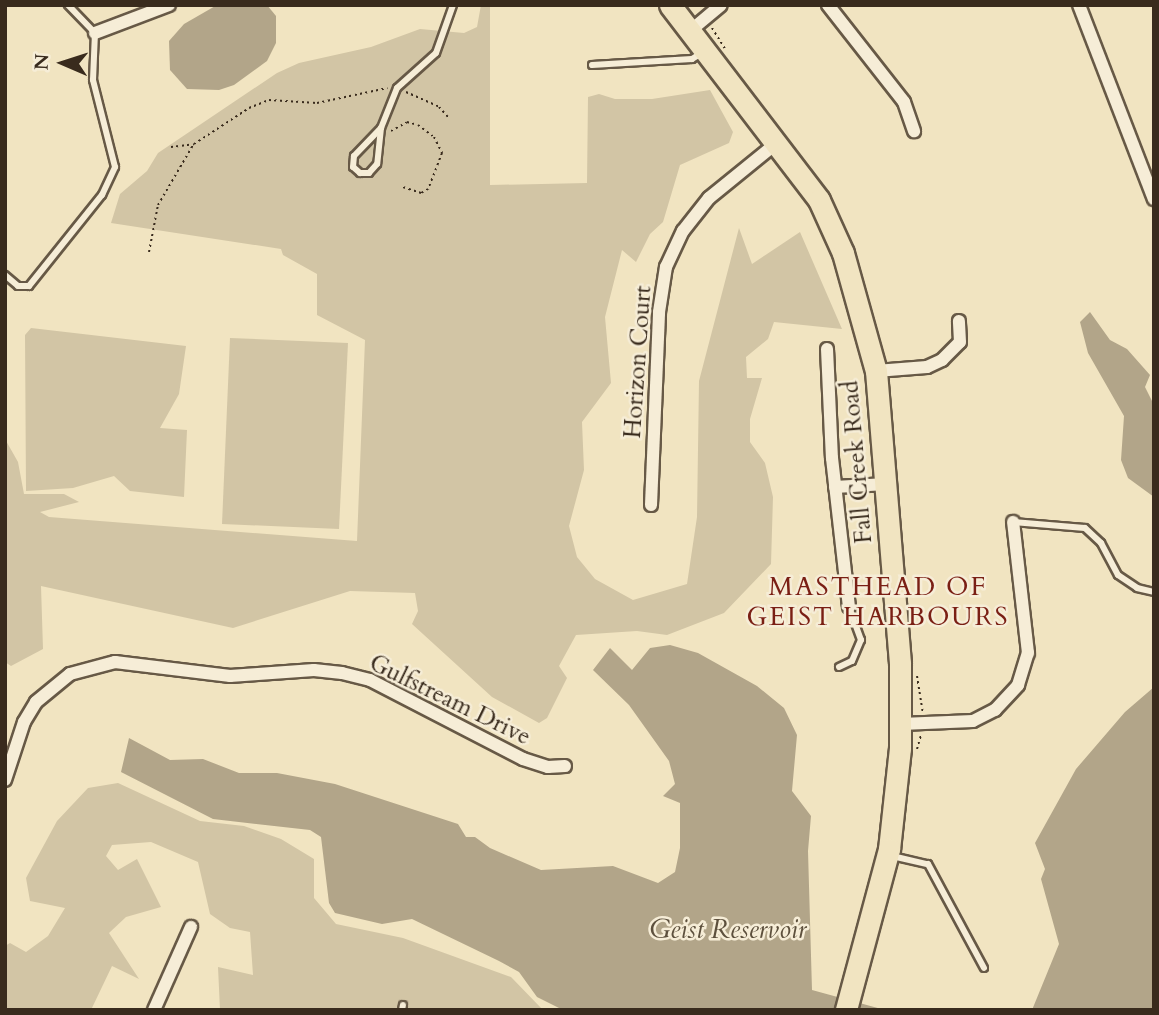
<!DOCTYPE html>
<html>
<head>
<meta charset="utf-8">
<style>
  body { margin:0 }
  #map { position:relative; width:1159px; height:1015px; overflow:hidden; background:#f1e4c1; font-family:Cardo,serif }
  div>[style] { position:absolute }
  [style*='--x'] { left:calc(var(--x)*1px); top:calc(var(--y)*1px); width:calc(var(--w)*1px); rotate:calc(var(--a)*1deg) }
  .green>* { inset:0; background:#d2c5a5 }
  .water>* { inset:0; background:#b2a589 }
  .path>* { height:2px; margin-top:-1px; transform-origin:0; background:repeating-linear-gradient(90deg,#392b1d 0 2px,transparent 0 5.5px) }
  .roads { filter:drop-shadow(2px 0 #675946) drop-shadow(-2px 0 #675946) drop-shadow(0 2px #675946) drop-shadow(0 -2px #675946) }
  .service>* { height:6px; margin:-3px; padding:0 3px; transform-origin:3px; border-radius:3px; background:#f6edd7 }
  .minor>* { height:12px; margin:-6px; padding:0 6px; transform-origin:6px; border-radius:6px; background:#f6edd7 }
  .primary>* { height:21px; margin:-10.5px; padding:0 10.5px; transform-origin:10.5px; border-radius:10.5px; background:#f1e4c1 }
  span { translate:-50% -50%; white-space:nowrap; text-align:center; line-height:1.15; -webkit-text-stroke:5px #f6edd7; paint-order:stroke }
  .street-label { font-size:24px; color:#392b1d }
  .neighbourhood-label { font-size:26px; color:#7a1f14; letter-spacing:2px }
  .water-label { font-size:26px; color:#5d503d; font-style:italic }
  .frame { position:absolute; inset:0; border:7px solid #392b1d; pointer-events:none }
  .north { position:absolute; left:28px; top:28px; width:70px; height:70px; -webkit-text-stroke:5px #f6edd7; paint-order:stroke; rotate:273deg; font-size:19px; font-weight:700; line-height:28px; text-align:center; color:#392b1d }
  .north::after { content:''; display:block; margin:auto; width:24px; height:32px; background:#392b1d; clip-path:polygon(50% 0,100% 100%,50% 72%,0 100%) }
</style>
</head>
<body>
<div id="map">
  <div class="green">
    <i style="clip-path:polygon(481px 5px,490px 5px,490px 185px,587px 183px,588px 97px,599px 94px,615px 99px,652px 99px,710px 90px,733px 132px,729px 143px,680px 165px,663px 222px,650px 234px,636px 262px,622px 250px,605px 317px,611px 383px,582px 422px,584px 470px,569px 526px,577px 557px,595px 579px,633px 600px,687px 584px,697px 517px,699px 381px,739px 228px,752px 264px,800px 232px,842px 329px,774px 322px,768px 339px,746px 357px,747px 378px,762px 378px,750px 419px,750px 442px,765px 463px,773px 497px,771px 564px,724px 613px,667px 635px,637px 631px,576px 635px,559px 666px,567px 678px,547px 718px,539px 723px,492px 697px,412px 624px,418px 611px,415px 593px,350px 591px,233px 628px,41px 586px,43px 649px,11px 666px,5px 662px,5px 439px,18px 462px,24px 494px,64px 494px,79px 502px,40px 512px,49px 517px,357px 541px,365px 340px,317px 315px,317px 274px,283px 255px,281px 249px,111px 223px,120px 194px,147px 171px,158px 153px,277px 73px,299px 63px,371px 47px,420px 29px,464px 33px,477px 27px)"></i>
    <i style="clip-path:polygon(31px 328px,186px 346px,179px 394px,160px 428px,187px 430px,184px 497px,130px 491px,114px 476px,73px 488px,26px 491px,25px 335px)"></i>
    <i style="clip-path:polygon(230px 338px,348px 343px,339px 529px,222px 524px)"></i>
    <i style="clip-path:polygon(118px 783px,200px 821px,244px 826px,281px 839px,314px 859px,314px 898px,336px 924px,403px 938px,511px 977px,543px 1010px,220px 1010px,218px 967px,253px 975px,250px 932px,230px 928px,210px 914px,198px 862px,151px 842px,112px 845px,106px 856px,118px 870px,137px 859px,161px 907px,126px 917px,109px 933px,139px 979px,112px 966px,91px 1010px,5px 1010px,5px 946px,10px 943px,26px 952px,48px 936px,65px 908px,30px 901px,26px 878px,57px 821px,88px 788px)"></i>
  </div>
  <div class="water">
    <i style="clip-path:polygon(217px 5px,267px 5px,276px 16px,276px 43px,267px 61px,234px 85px,219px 90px,187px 89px,170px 70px,169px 41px,184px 24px)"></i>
    <i style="clip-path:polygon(1090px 312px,1110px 340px,1127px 349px,1150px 375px,1145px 387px,1154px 405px,1154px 497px,1128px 478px,1121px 460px,1124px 416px,1088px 353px,1080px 322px)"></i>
    <i style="clip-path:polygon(670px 645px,698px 653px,757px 686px,784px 708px,797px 735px,792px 791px,811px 816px,808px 851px,812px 990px,885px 1010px,563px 1010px,537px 997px,519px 972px,499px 961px,412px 919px,382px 924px,335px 913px,329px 903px,321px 837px,310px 830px,213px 819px,121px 772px,129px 738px,170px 760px,203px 759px,239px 773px,277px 773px,335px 784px,458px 824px,466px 837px,475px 837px,490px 848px,541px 870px,613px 866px,658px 883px,675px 872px,680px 848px,680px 803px,663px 796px,675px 784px,669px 761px,629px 705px,593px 670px,610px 648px,632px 670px,650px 648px)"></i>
    <i style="clip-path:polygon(1154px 687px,1154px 1010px,1032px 1010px,1059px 944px,1041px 879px,1045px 869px,1035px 843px,1076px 769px,1125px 712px)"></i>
  </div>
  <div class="path">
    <i style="--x:712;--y:28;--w:26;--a:58"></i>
    <i style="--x:406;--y:92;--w:36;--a:24"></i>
    <i style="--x:439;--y:107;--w:15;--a:48"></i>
    <i style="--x:391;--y:131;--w:18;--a:-29"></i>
    <i style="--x:407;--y:122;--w:11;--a:15"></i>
    <i style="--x:418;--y:125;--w:20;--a:37"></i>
    <i style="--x:434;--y:137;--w:18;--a:63"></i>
    <i style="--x:442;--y:153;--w:39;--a:111"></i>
    <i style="--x:428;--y:189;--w:8;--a:150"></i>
    <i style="--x:421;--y:193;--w:20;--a:-162"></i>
    <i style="--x:171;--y:147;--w:23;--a:-7"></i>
    <i style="--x:194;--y:144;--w:66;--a:-33.2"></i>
    <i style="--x:249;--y:108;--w:22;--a:-22"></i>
    <i style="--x:269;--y:100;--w:48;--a:3.6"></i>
    <i style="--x:317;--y:103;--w:72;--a:-12.1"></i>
    <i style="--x:149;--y:252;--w:48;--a:-79.2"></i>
    <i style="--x:158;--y:205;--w:69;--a:-59.7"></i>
    <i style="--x:917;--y:676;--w:36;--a:81"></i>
    <i style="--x:917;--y:749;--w:15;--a:-74"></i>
  </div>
  <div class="roads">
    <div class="service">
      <i style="--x:592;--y:65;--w:100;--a:-3.4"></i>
      <i style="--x:692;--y:59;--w:13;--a:-32"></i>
      <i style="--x:381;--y:128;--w:36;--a:96"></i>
      <i style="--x:377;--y:164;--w:12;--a:132"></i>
      <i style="--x:369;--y:173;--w:9;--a:180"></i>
      <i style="--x:360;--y:173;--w:9;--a:-139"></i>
      <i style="--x:353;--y:167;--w:11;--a:-85"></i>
      <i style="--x:354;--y:156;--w:39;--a:-46"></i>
      <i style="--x:381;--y:128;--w:43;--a:-68.2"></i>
      <i style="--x:397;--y:88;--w:52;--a:-41.9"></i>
      <i style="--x:436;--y:53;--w:51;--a:-70.5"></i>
      <i style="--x:5;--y:275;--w:17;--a:40"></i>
      <i style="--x:18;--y:286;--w:11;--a:0"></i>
      <i style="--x:29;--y:286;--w:117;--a:-51.3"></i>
      <i style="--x:102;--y:195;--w:31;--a:-65"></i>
      <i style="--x:115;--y:167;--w:90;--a:-104.2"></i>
      <i style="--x:93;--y:80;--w:47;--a:-87.6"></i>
      <i style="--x:95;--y:33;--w:39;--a:-134"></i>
      <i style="--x:1013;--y:522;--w:72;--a:4.8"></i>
      <i style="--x:1085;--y:528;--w:22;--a:43"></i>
      <i style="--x:1101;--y:543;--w:36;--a:62"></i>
      <i style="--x:1118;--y:575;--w:23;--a:34"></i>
      <i style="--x:1137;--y:588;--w:17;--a:13"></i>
      <i style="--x:839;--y:667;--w:14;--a:-25"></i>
      <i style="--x:852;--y:661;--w:23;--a:-67"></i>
      <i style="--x:861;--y:640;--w:35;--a:-110"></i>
      <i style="--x:892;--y:856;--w:37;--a:13"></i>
      <i style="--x:928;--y:864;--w:118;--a:61.7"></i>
      <i style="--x:402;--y:1010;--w:5;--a:-79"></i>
    </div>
    <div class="minor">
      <i style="--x:828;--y:5;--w:123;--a:51.9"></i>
      <i style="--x:904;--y:102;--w:31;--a:71"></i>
      <i style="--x:1079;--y:5;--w:208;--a:68.9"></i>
      <i style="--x:690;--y:31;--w:40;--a:-40"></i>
      <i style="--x:95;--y:33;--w:79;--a:-20.7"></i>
      <i style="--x:827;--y:349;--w:109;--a:87.4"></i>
      <i style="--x:832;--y:458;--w:150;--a:83.5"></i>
      <i style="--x:876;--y:371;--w:51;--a:-4.5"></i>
      <i style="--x:927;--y:367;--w:17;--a:-25"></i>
      <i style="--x:942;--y:360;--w:25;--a:-45"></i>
      <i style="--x:960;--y:342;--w:21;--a:-93"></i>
      <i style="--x:835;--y:487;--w:51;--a:-3.4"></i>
      <i style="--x:651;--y:505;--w:193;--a:-87.6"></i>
      <i style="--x:659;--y:312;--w:46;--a:-81.2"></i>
      <i style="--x:666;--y:267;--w:40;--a:-65"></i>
      <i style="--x:683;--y:231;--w:42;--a:-51.8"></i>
      <i style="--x:709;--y:198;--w:89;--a:-39.1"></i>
      <i style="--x:901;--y:724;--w:72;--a:-2.4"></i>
      <i style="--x:973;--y:721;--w:25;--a:-27"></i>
      <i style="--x:995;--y:710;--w:34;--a:-47"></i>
      <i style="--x:1018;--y:685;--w:34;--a:-73"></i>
      <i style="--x:1028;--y:653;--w:132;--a:-96.5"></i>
      <i style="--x:5;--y:780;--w:61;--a:-71.9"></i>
      <i style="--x:24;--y:722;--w:23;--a:-59"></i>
      <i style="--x:36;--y:702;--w:44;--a:-39.5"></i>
      <i style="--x:70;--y:674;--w:47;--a:-14.9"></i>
      <i style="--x:115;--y:662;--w:116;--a:6.9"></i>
      <i style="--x:230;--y:676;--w:84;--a:-4.1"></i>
      <i style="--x:314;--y:670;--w:28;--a:6"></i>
      <i style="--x:342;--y:673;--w:29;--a:14"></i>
      <i style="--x:370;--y:680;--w:172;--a:27.3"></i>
      <i style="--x:523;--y:759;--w:26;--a:18"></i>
      <i style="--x:548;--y:767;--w:17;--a:-3"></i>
      <i style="--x:154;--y:1010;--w:91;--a:-66"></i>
    </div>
    <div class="primary">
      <i style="--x:670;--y:5;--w:245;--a:52.6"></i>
      <i style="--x:819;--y:200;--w:58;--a:65.6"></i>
      <i style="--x:843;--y:253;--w:123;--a:74.4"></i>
      <i style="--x:876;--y:371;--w:293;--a:85.3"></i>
      <i style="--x:900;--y:663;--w:85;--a:90"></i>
      <i style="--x:900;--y:748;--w:102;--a:96.2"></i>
      <i style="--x:889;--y:849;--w:167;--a:105"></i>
    </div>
  </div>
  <div class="street-label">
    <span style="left:638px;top:362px;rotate:-86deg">Horizon Court</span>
    <span style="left:857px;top:462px;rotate:-95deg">Fall Creek Road</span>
    <span style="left:450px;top:700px;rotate:26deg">Gulfstream Drive</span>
  </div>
  <div class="neighbourhood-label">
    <span style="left:878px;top:602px">MASTHEAD OF<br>GEIST HARBOURS</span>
  </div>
  <div class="water-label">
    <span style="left:728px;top:930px">Geist Reservoir</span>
  </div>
  <div class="frame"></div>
  <div class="north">N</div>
</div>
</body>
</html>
